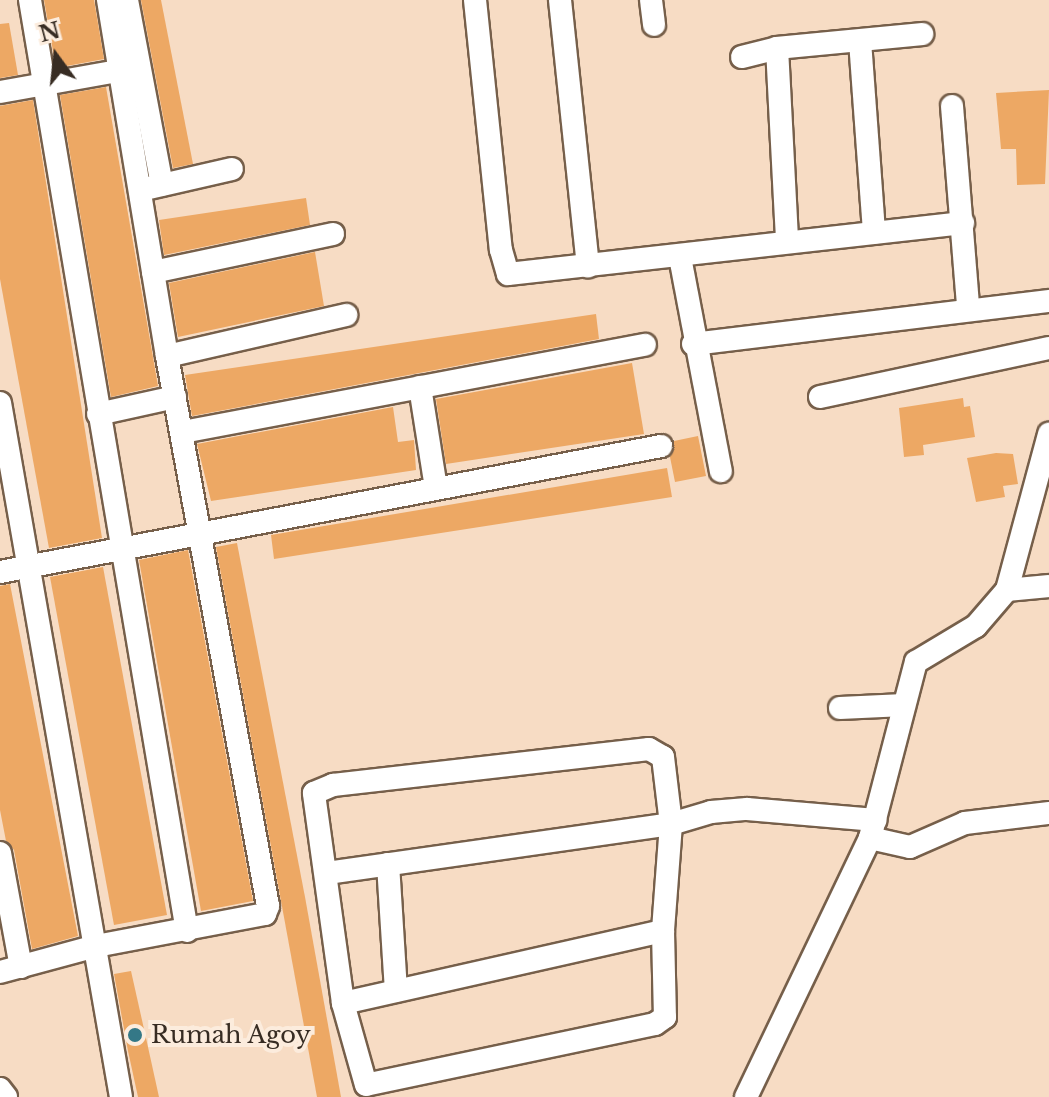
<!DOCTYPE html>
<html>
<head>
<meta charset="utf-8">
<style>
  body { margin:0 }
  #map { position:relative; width:1049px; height:1097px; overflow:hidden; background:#f7dcc4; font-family:"Libre Baskerville",serif }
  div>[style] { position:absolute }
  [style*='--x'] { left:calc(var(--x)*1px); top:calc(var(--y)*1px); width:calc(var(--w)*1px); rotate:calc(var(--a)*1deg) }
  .building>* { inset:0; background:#eda864 }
  .roads { filter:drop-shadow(2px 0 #765f4a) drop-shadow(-2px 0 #765f4a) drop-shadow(0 2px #765f4a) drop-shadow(0 -2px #765f4a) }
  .minor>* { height:22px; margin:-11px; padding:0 11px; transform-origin:11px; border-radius:11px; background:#fff }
  .dots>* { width:22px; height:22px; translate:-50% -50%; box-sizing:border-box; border:4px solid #fcecdd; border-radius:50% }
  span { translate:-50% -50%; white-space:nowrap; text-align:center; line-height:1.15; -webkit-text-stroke:8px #fcecdd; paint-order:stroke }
  .poi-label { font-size:24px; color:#372c23 }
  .left { translate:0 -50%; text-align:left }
  .north { position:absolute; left:16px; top:16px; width:80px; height:80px; -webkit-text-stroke:6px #fcecdd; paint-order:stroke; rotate:345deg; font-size:22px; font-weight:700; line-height:32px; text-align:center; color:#372c23 }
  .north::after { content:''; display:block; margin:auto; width:28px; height:36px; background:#372c23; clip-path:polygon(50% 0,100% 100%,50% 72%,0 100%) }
</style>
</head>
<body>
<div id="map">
  <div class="building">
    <i style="clip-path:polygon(44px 0,94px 0,104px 59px,56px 68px)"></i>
    <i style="clip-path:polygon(141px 0,161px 0,193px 164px,173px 168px)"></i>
    <i style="clip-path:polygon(9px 23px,18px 75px,0 78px,0 24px)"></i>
    <i style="clip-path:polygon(106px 87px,158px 386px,111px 397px,60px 95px)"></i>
    <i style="clip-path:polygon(1049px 90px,1045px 184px,1017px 185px,1016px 149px,1001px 149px,996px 93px)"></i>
    <i style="clip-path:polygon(33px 100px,102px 538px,49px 548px,0 279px,0 106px)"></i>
    <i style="clip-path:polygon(306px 198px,310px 225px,164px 255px,159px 220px)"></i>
    <i style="clip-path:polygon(315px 252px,324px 306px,178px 337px,169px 283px)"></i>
    <i style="clip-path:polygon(596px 314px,599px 339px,192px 416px,185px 375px)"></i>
    <i style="clip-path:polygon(632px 363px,644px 434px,446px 464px,436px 399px)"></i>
    <i style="clip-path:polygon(963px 398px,964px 407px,970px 406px,975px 437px,923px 445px,924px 455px,904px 457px,899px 408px)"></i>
    <i style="clip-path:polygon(393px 407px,398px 442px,414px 440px,416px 470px,211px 501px,197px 444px)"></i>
    <i style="clip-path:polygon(698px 436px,706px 476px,675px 482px,670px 457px,674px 441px)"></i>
    <i style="clip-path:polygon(996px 453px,1013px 454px,1018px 484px,1003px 486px,1005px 497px,976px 502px,967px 458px)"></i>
    <i style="clip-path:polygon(667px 468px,672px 497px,274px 559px,271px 535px)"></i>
    <i style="clip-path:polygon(237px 543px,305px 897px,341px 1097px,317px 1097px,216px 547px)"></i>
    <i style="clip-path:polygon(188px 550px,253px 901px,201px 911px,139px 560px)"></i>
    <i style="clip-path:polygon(103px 567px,167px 915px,114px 925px,50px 577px)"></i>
    <i style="clip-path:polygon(10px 584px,78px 936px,32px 949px,14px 850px,6px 841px,0 810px,0 586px)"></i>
    <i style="clip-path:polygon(131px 971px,146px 1038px,159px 1097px,138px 1097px,128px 1051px,114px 974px)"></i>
  </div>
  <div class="roads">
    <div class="minor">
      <i style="--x:30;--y:0;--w:944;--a:80.43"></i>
      <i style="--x:108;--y:0;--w:361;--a:80.6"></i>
      <i style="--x:127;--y:0;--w:188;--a:79.3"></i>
      <i style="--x:475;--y:0;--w:251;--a:84.1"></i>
      <i style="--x:501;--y:250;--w:25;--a:74"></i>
      <i style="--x:508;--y:274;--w:458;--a:-6.4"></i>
      <i style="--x:560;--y:0;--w:268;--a:84"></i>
      <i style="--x:651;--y:0;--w:25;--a:83"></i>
      <i style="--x:860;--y:41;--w:192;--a:85.8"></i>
      <i style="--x:777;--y:48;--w:193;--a:87"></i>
      <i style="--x:742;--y:57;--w:36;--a:-14"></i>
      <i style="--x:777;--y:48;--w:146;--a:-5.5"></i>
      <i style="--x:0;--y:92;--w:120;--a:-10.1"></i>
      <i style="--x:952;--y:106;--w:202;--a:85.4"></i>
      <i style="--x:149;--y:188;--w:85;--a:-12.9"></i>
      <i style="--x:680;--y:257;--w:218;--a:79.2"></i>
      <i style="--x:153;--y:272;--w:184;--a:-11.9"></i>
      <i style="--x:693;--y:344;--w:359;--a:-6.9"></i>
      <i style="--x:420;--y:387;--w:102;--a:81"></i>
      <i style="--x:820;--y:397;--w:234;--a:-12.1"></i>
      <i style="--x:0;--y:403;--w:704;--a:80.11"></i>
      <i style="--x:98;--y:414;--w:79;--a:-12.4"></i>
      <i style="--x:183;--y:432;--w:470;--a:-10.7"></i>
      <i style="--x:0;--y:572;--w:673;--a:-10.79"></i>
      <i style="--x:1007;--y:590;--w:42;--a:-5.4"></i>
      <i style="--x:840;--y:708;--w:64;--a:-2.7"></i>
      <i style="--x:649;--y:749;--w:16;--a:30"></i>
      <i style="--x:663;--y:757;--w:67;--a:83.2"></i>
      <i style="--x:671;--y:824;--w:107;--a:94.3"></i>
      <i style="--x:663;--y:931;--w:86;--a:88.7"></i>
      <i style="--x:665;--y:1017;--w:12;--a:145"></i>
      <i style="--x:655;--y:1024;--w:295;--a:168.1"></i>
      <i style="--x:366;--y:1085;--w:85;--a:-105.7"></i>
      <i style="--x:343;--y:1003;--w:212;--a:-97.9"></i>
      <i style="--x:314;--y:793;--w:21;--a:-23"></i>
      <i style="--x:333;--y:785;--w:318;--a:-6.5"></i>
      <i style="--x:870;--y:838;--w:41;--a:12.7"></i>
      <i style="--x:910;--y:847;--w:60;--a:-23.6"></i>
      <i style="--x:965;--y:823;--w:85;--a:-6.8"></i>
      <i style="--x:0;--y:853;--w:116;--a:79.6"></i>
      <i style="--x:388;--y:864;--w:127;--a:86.4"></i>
      <i style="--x:327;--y:873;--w:347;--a:-8.1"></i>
      <i style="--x:671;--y:824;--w:42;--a:-16.7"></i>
      <i style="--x:711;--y:812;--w:36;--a:-5"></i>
      <i style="--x:747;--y:809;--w:129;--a:4.9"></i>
      <i style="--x:0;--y:972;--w:99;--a:-15.2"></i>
      <i style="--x:96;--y:946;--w:172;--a:-10.7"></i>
      <i style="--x:265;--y:914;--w:9;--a:-69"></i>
      <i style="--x:268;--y:906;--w:559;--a:-100.41"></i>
      <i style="--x:167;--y:356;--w:184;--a:-12.9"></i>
      <i style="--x:343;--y:1003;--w:328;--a:-12.7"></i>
      <i style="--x:0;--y:1089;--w:10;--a:53"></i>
      <i style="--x:746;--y:1097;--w:287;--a:-64.4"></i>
      <i style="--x:870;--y:838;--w:182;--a:-75.4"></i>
      <i style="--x:916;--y:662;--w:70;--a:-31"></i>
      <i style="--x:976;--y:626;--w:48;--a:-49.3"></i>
      <i style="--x:1007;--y:590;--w:162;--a:-74.9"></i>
    </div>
  </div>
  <div class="dots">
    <i style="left:135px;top:1035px;background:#347887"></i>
  </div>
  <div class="poi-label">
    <span class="left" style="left:151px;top:1035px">Rumah Agoy</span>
  </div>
  <div class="north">N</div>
</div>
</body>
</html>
